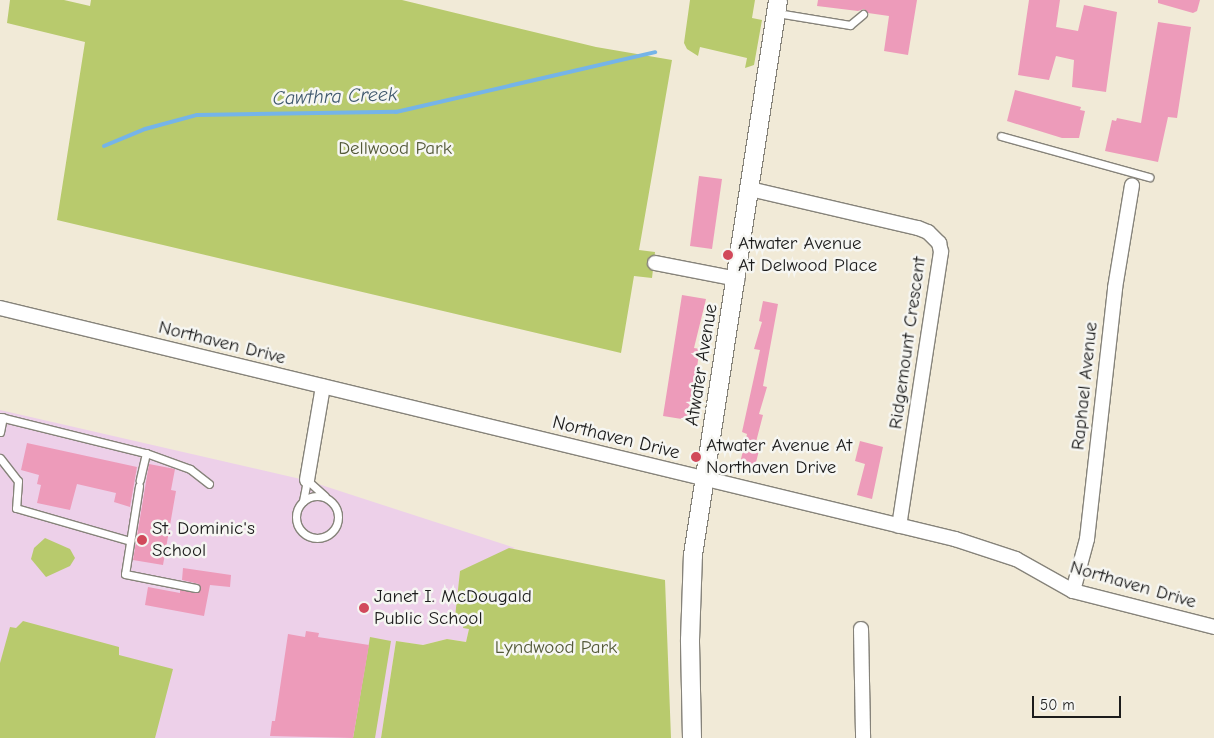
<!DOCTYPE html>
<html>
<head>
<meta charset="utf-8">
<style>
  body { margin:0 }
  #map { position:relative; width:1214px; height:738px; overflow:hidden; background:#f1ead7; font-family:"Comic Neue",sans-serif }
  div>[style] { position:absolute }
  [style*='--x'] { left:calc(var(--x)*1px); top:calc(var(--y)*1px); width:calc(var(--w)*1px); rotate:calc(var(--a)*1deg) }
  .built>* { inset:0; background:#edd0e9 }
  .green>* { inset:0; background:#b8ca6d }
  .stream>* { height:4px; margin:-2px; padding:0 2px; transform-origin:2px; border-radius:2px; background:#75b4e8 }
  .building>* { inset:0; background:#ed9bba }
  .roads { filter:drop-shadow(1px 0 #86837a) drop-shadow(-1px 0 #86837a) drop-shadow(0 1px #86837a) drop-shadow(0 -1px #86837a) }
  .service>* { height:7px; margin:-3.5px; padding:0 3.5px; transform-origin:3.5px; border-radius:3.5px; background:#fff }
  .service>.ring { margin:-3.5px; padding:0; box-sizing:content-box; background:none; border:7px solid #fff; border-radius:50% }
  .minor>* { height:14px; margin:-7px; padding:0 7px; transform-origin:7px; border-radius:7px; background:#fff }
  .tertiary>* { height:18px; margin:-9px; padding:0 9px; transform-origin:9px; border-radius:9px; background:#fff }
  .dots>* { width:14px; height:14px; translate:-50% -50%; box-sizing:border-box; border:2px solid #f6f6f2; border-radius:50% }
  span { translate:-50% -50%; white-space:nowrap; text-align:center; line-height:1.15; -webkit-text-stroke:5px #f6f6f2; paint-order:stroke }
  .park-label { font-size:19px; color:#535938 }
  .poi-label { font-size:19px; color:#1c1c1c }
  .left { translate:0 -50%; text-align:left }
  .street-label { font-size:19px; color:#1c1c1c }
  .water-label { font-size:20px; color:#40596e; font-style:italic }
  .scale { position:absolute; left:1032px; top:696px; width:89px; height:22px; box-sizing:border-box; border:2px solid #1c1c1c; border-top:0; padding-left:6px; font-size:15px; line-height:18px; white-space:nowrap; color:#1c1c1c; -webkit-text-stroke:4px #f6f6f2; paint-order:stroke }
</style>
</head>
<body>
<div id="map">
  <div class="built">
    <i style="clip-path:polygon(0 410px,309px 481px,515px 548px,460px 571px,455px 617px,464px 618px,469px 629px,466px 642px,447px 639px,423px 645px,396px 641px,381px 738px,0 738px)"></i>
  </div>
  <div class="green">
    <i style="clip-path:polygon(10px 0,64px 0,90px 6px,91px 0,402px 0,596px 47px,672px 60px,639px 250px,655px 252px,652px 278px,634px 276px,621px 353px,57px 220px,85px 42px,7px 23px)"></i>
    <i style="clip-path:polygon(690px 0,755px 0,752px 18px,762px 20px,754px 65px,745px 68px,747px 58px,700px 47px,698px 56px,687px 49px,684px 43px)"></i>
    <i style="clip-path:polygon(45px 538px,70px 549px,75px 558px,70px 566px,46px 577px,31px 559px,34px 548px)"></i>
    <i style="clip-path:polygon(509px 548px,665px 580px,671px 738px,381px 738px,396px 641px,423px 645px,447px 639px,466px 642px,469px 629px,463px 628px,464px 619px,455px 617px,460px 571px)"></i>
    <i style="clip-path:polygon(23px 621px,119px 647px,119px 655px,173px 669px,155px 738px,0 738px,0 663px,10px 627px,16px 628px)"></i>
    <i style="clip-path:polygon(370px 637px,391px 641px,375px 738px,353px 738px)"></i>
  </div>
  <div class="stream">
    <i style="--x:104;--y:146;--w:44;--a:-22.5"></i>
    <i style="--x:145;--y:129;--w:54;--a:-15.1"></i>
    <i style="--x:197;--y:115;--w:199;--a:-0.9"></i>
    <i style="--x:396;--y:112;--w:266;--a:-13"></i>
  </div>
  <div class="building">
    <i style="clip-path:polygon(818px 0,917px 0,908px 55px,884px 51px,889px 16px,868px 13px,864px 9px,858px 11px,817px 6px)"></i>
    <i style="clip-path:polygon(1029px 0,1060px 0,1056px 27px,1078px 31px,1084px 5px,1117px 12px,1106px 92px,1072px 87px,1074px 60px,1056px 56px,1049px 80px,1018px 75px)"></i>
    <i style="clip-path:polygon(1158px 0,1200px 0,1197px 11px,1193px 13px,1158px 3px)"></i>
    <i style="clip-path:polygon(1158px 22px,1191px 27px,1177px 118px,1168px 117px,1158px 162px,1105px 151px,1112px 120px,1116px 121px,1117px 118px,1141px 123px)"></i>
    <i style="clip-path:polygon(1015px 90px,1081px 107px,1080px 110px,1085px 111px,1079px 138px,1062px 138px,1007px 121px)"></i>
    <i style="clip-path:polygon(699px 176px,722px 179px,712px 249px,690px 246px)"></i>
    <i style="clip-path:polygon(682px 295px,706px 299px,694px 348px,700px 349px,688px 420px,663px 416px)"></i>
    <i style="clip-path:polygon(763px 301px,778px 304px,763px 386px,767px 387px,759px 414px,763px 415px,756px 442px,761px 443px,755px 466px,740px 463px,747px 434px,742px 432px,760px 350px,754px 349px,762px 322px,759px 321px)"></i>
    <i style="clip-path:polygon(860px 441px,883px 447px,872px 499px,857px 495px,865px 464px,855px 461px)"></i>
    <i style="clip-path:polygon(27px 443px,137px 467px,130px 507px,114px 502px,116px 493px,77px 484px,70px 510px,37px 503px,41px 485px,37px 484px,39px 475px,21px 470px)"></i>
    <i style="clip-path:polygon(149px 464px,175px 469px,171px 490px,176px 491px,163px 565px,133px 560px)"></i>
    <i style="clip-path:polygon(183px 568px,231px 575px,230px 587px,210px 585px,204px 616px,145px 605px,148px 587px,180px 593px,180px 590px,200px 592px,199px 584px,182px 580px)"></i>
    <i style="clip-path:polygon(306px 631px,319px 633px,318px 637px,369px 645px,353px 738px,270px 736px,272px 721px,275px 721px,288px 634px,305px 637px)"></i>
  </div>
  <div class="roads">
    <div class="service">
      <i style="--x:777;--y:13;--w:74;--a:9.3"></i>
      <i style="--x:850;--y:25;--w:17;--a:-40"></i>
      <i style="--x:1001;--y:136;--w:154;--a:15.5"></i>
      <i style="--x:0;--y:417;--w:150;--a:13.9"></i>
      <i style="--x:146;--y:453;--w:28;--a:103"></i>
      <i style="--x:0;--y:432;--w:15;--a:-79"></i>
      <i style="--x:146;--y:453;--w:47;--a:20"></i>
      <i style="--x:190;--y:469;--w:24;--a:38"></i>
      <i style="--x:0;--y:458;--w:29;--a:52"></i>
      <i style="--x:18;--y:481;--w:27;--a:94"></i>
      <i style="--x:16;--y:508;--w:119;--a:16.1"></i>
      <i style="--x:139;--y:486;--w:89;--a:99"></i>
      <i style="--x:125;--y:574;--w:72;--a:11.2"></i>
      <i class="ring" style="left:296px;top:496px;width:35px;height:35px"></i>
      <i style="--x:303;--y:501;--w:21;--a:-79"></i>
      <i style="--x:307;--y:480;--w:24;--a:42"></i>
    </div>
    <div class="minor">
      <i style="--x:750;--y:189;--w:172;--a:13.1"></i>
      <i style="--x:918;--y:228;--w:11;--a:22"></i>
      <i style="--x:928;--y:232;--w:16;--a:45"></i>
      <i style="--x:939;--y:243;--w:9;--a:77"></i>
      <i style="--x:941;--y:252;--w:277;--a:98.7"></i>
      <i style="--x:655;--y:263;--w:84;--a:11"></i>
      <i style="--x:0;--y:308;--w:983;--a:13.6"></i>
      <i style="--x:955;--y:539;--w:64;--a:18.2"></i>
      <i style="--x:1016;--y:559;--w:65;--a:29.3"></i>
      <i style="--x:1073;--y:591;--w:146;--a:14.3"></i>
      <i style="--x:307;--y:480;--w:95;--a:-80.3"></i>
      <i style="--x:1073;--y:591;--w:54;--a:-74.9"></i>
      <i style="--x:1087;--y:539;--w:253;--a:-83.6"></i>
      <i style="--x:1115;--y:288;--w:104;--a:-80.6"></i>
      <i style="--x:861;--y:629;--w:109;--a:88.9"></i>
    </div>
    <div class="tertiary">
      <i style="--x:692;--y:738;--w:98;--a:-91.2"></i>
      <i style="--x:690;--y:640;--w:85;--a:-88"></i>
      <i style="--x:693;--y:555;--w:561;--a:-81.29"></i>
    </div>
  </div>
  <div class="dots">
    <i style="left:728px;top:255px;background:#d1495b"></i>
    <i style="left:696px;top:457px;background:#d1495b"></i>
    <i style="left:142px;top:540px;background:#d1495b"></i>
    <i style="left:364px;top:608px;background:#d1495b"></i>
  </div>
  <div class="park-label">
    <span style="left:395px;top:149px">Dellwood Park</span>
    <span style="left:556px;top:648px">Lyndwood Park</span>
  </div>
  <div class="poi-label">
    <span class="left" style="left:738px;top:255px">Atwater Avenue<br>At Delwood Place</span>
    <span class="left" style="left:706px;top:457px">Atwater Avenue At<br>Northaven Drive</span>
    <span class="left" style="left:152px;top:540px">St. Dominic's<br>School</span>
    <span class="left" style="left:374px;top:608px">Janet I. McDougald<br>Public School</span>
  </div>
  <div class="street-label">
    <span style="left:222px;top:343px;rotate:14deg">Northaven Drive</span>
    <span style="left:908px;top:343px;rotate:-82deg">Ridgemount Crescent</span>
    <span style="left:702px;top:365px;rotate:-81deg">Atwater Avenue</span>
    <span style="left:1085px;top:386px;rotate:-84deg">Raphael Avenue</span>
    <span style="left:616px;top:438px;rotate:14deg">Northaven Drive</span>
    <span style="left:1133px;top:585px;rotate:16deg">Northaven Drive</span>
  </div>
  <div class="water-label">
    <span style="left:335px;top:96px;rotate:-2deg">Cawthra Creek</span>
  </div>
  <div class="scale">50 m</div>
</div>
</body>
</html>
